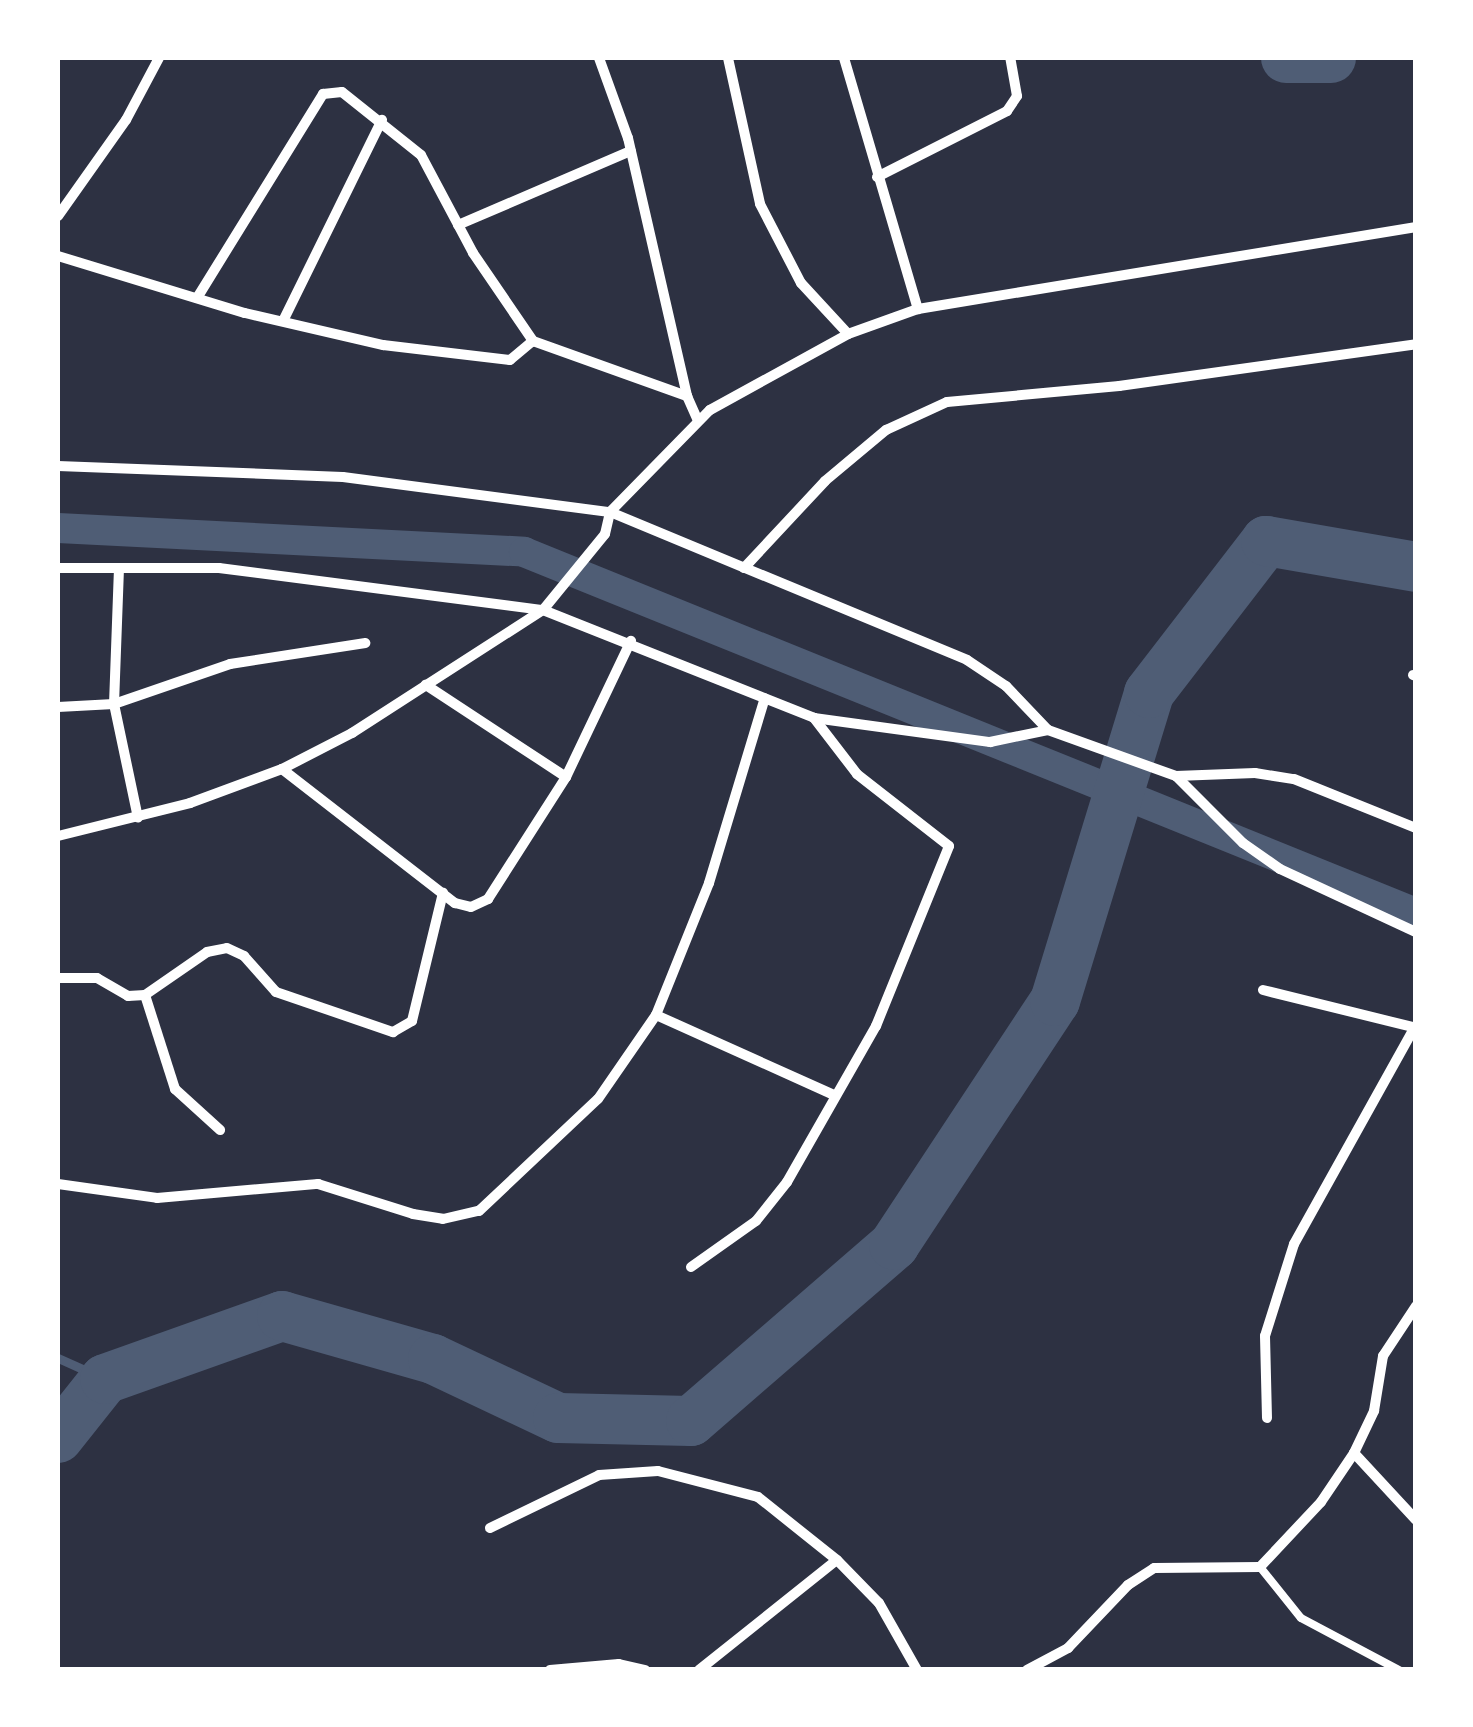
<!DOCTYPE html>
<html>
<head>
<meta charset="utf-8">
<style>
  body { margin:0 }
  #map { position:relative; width:1473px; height:1727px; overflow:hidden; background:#2d3142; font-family:Commissioner,sans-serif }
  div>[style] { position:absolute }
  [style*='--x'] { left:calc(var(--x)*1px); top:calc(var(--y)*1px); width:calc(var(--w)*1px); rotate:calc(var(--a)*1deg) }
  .stream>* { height:9px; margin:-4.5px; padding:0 4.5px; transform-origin:4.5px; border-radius:4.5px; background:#4f5d75 }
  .canal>* { height:30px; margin:-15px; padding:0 15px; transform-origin:15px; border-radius:15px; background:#4f5d75 }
  .river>* { height:50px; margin:-25px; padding:0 25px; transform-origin:25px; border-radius:25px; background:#4f5d75 }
  .service>* { height:8px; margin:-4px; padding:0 4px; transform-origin:4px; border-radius:4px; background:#fff }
  .minor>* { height:10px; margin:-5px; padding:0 5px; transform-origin:5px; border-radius:5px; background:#fff }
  span { translate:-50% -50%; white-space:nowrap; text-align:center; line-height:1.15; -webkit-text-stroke:9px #fff; paint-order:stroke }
  .frame { position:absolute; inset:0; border:60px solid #fff; pointer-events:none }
</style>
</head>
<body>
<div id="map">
  <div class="stream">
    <i style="--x:58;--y:1358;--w:51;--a:24.1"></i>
  </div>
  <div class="canal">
    <i style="--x:58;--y:528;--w:467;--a:2.9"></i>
    <i style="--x:524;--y:552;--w:962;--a:22.03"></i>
  </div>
  <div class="river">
    <i style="--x:1286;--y:58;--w:45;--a:0"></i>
    <i style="--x:58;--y:1438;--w:75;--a:-51.5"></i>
    <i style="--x:105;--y:1379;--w:188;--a:-19.6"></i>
    <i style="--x:282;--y:1316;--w:157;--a:15.9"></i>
    <i style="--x:433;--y:1359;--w:138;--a:25.3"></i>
    <i style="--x:558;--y:1418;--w:133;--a:1.3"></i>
    <i style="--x:691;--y:1421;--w:269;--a:-40.9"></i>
    <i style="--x:894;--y:1245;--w:292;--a:-56.6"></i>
    <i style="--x:1055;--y:1001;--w:322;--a:-73"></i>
    <i style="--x:1149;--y:693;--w:192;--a:-52.4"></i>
    <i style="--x:1266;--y:541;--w:152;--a:9.8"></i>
  </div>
  <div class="service">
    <i style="--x:1260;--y:1567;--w:65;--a:51.2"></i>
    <i style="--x:1301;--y:1618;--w:111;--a:28"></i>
  </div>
  <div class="minor">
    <i style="--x:599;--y:58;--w:85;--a:70.1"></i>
    <i style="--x:628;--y:138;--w:265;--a:77.1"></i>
    <i style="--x:687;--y:396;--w:27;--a:66"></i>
    <i style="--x:728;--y:58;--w:149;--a:77.6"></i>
    <i style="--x:760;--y:204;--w:89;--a:62.6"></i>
    <i style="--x:801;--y:283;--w:69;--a:47.3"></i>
    <i style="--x:844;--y:58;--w:262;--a:73.6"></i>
    <i style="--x:877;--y:177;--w:146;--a:-26.9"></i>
    <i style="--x:1007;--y:111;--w:18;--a:-56"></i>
    <i style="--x:1017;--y:96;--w:39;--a:-100"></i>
    <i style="--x:58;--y:216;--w:118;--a:-54.7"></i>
    <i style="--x:126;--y:120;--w:70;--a:-62"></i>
    <i style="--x:458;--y:225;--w:188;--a:-23.2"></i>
    <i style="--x:58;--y:256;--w:195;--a:17"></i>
    <i style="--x:245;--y:313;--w:142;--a:13.1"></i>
    <i style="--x:383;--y:345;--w:128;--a:6.7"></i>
    <i style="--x:510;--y:360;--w:30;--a:-40"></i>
    <i style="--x:197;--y:298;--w:240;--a:-58.3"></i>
    <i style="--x:323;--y:94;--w:19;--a:-6"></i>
    <i style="--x:342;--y:92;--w:101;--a:38.6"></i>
    <i style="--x:421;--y:155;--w:111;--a:62"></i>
    <i style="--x:473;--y:253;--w:107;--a:55.7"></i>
    <i style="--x:533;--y:341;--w:164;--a:19.7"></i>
    <i style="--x:284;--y:319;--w:222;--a:-63.8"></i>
    <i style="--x:58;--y:466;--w:285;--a:2.2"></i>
    <i style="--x:343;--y:477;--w:269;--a:7.5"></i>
    <i style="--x:610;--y:512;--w:386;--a:22.5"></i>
    <i style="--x:967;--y:660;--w:47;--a:33.7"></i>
    <i style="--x:1006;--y:686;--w:61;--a:46.3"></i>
    <i style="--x:58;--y:568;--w:161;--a:0"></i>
    <i style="--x:219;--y:568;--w:327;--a:7.4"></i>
    <i style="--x:543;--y:610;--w:292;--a:21.7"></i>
    <i style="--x:814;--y:718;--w:178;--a:7.8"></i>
    <i style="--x:990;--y:742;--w:59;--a:-11.7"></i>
    <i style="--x:1048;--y:730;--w:136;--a:19.8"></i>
    <i style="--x:1176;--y:776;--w:79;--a:-2.2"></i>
    <i style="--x:1255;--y:773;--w:39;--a:9"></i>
    <i style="--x:1294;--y:779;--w:131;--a:21.9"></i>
    <i style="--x:119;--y:568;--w:136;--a:92.1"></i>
    <i style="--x:114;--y:704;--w:116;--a:78.1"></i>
    <i style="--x:744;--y:568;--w:119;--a:-47"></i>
    <i style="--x:825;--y:481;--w:80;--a:-39.9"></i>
    <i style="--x:886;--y:430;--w:67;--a:-24.7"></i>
    <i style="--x:947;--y:402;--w:173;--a:-5.3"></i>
    <i style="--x:1119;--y:386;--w:300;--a:-8"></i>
    <i style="--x:1413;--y:675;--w:3;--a:18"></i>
    <i style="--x:58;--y:707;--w:56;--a:-3.1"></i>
    <i style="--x:114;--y:704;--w:123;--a:-19"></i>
    <i style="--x:230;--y:664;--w:137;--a:-8.8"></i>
    <i style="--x:282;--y:769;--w:219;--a:37.8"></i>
    <i style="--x:455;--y:903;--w:16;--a:14"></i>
    <i style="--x:471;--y:907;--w:19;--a:-25"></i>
    <i style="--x:488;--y:899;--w:145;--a:-57.4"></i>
    <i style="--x:566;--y:777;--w:168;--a:-146.7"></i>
    <i style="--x:1176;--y:776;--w:95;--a:45"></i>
    <i style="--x:1243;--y:843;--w:45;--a:35.1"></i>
    <i style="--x:1280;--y:869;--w:150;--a:24.9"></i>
    <i style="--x:566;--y:777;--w:151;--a:-64.5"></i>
    <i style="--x:58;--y:836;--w:136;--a:-14"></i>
    <i style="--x:190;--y:803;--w:98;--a:-20.3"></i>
    <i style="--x:282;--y:769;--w:79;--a:-27.2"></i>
    <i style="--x:352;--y:733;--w:227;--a:-32.8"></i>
    <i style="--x:543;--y:610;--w:98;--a:-50.8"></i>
    <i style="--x:605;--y:534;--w:23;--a:-77"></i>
    <i style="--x:610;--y:512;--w:143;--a:-45.6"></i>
    <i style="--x:710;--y:410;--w:158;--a:-28.8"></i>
    <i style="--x:848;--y:334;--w:74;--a:-19.7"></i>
    <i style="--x:918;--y:309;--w:505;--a:-9.35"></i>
    <i style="--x:58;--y:978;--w:39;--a:0"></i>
    <i style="--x:97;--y:978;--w:36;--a:30"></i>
    <i style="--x:128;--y:996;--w:17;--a:-3"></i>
    <i style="--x:145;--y:995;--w:75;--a:-34.7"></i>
    <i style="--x:207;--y:952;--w:20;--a:-11"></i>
    <i style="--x:227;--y:948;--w:19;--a:25"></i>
    <i style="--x:244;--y:956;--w:48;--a:48.4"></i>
    <i style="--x:276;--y:992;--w:124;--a:18.9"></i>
    <i style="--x:393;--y:1032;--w:22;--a:-30"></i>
    <i style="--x:412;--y:1021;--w:132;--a:-76.4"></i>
    <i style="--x:1263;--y:990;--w:158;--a:13.9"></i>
    <i style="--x:145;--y:995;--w:99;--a:72.3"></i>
    <i style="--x:175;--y:1089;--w:61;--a:42.3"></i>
    <i style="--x:656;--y:1015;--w:193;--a:24.2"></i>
    <i style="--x:58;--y:1184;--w:100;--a:8"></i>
    <i style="--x:157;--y:1198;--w:162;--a:-5"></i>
    <i style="--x:318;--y:1184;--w:100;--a:17.5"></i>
    <i style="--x:413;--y:1214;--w:30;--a:9"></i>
    <i style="--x:443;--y:1219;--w:37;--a:-13"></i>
    <i style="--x:479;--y:1211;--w:163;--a:-43.3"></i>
    <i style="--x:598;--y:1099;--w:102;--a:-55.4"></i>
    <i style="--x:656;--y:1015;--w:142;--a:-68.1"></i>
    <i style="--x:709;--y:883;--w:193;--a:-73.2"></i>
    <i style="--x:691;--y:1267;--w:80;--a:-35.3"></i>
    <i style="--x:756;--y:1221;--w:50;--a:-51.5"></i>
    <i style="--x:787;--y:1182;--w:180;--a:-60.3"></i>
    <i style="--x:876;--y:1026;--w:194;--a:-67.9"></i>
    <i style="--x:949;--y:846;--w:117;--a:-142"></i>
    <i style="--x:857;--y:774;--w:71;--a:-127.5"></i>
    <i style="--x:1267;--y:1418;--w:82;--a:-91.4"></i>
    <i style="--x:1265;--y:1336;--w:96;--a:-72.5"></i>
    <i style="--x:1294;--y:1244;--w:247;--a:-60.9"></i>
    <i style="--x:1354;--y:1453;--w:91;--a:47.2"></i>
    <i style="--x:490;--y:1528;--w:121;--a:-25.9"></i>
    <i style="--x:599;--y:1475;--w:59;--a:-3.9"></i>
    <i style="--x:658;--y:1471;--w:103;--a:14.6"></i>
    <i style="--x:758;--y:1497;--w:101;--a:38.6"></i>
    <i style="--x:837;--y:1560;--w:60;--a:45.7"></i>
    <i style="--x:879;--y:1603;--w:77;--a:60.4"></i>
    <i style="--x:550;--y:1670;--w:69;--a:-5"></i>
    <i style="--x:619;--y:1664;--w:27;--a:13"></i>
    <i style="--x:699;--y:1670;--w:176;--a:-38.6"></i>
    <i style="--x:1027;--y:1670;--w:47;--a:-28.2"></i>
    <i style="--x:1068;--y:1648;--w:87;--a:-46.4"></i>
    <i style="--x:1128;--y:1585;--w:31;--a:-33"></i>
    <i style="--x:1154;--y:1568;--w:106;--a:-0.5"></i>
    <i style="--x:1260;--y:1567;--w:89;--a:-46.8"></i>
    <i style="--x:1321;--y:1502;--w:59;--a:-56"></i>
    <i style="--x:1354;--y:1453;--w:47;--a:-64.5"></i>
    <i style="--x:1374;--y:1411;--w:56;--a:-80.7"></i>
    <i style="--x:1383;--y:1356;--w:60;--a:-56.6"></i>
  </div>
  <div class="frame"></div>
</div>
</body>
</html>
